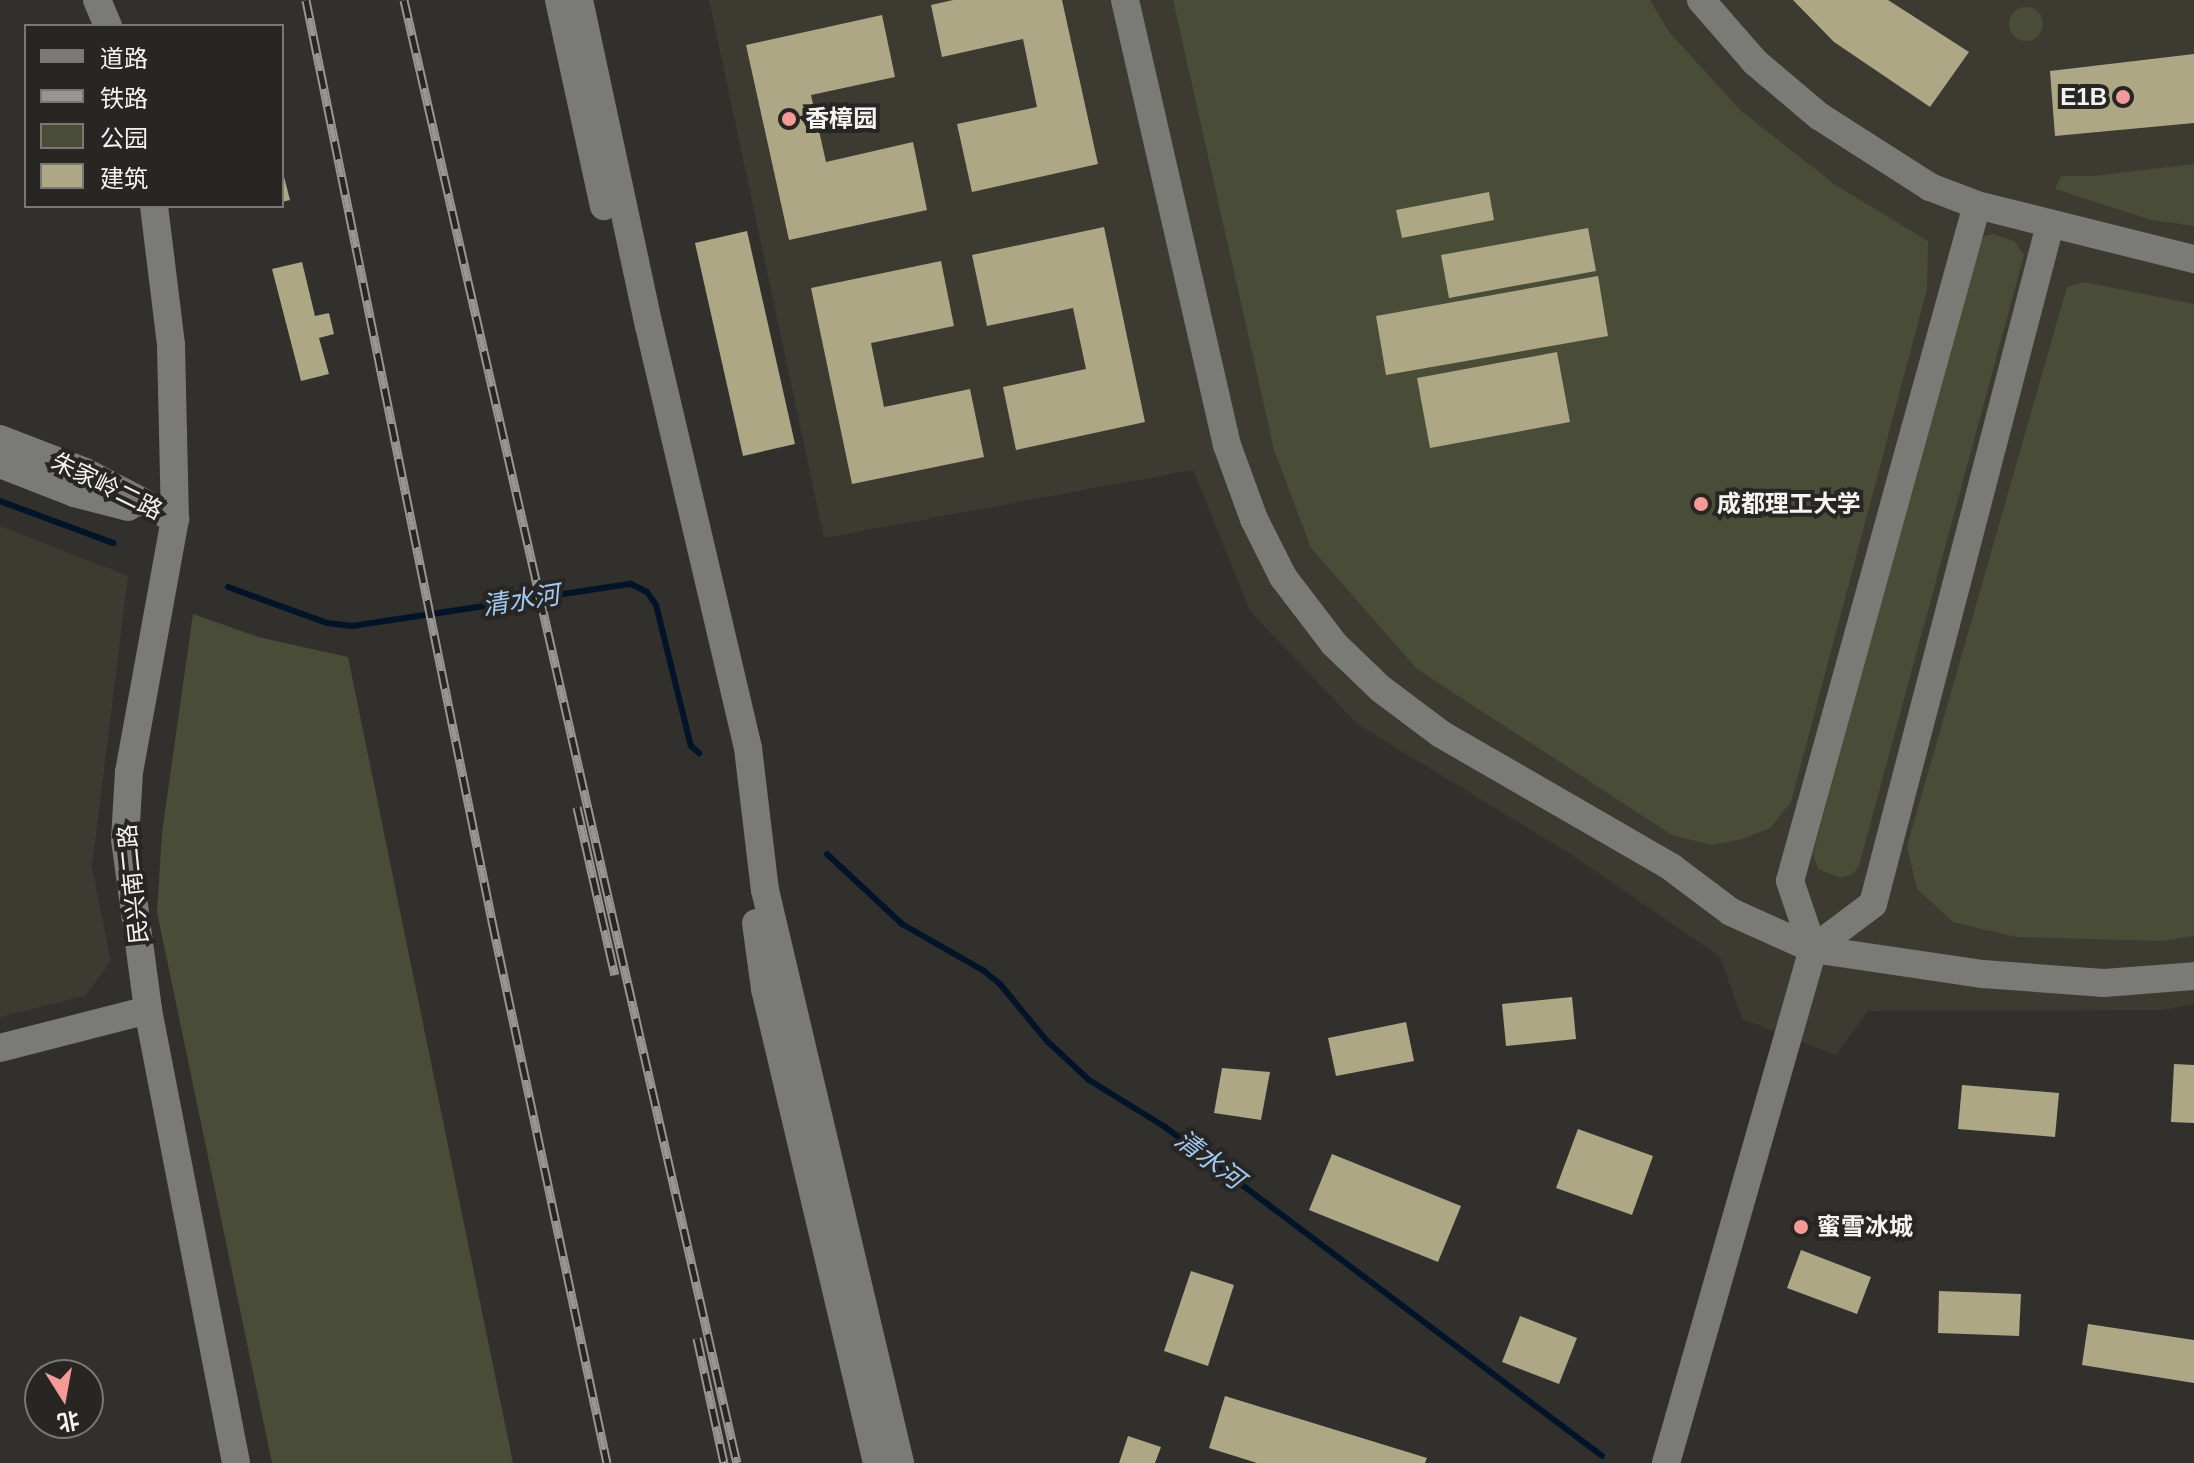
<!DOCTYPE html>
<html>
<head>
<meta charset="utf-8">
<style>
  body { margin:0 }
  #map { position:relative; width:2194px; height:1463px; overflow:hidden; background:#31302d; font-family:Helvetica,"Noto Sans SC",sans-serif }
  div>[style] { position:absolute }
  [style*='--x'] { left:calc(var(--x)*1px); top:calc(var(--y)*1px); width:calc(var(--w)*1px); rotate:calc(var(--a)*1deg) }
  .built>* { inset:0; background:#3c3a31 }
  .green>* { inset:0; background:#494d38 }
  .round { border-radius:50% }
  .stream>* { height:6px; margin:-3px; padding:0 3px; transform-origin:3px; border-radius:3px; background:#041428 }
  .building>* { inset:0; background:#aea785 }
  .minor>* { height:28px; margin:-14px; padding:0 14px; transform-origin:14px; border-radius:14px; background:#7a7a76 }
  .rail>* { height:9px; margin-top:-4.5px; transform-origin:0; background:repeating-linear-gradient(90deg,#272623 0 18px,#979693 0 36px); box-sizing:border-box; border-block:2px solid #979693 }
  .dots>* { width:22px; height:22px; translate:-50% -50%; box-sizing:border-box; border:4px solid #272623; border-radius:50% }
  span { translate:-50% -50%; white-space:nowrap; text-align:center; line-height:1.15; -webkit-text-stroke:8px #272623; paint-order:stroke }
  .poi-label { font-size:24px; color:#f4f3f1; font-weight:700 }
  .right { translate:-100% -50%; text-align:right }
  .left { translate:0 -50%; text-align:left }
  .street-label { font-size:24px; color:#f4f3f1 }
  .water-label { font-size:26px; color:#a2c8f6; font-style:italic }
  .legend { position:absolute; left:24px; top:24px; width:260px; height:184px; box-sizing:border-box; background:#272623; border:2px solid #797875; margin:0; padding:10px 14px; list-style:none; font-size:24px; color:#f4f3f1 }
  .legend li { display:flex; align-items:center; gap:16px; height:40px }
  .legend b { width:40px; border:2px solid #797875 }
  .north { position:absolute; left:24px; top:1359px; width:80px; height:80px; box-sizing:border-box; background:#272623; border:2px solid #797875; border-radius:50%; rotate:169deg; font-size:22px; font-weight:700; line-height:32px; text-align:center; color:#f4f3f1 }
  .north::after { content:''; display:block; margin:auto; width:28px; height:36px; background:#f59b97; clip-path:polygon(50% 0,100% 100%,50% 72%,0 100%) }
</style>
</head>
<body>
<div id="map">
  <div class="built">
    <i style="clip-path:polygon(709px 0,2194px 0,2194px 1004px,2162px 1010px,1868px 1011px,1836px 1055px,1742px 1019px,1720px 957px,1572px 855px,1357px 724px,1250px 611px,1193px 470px,824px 538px)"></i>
    <i style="clip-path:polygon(0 526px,128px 576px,92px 867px,111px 961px,85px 996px,0 1017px)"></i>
  </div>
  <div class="green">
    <i style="clip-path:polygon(1173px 0,1650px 0,1669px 32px,1741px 111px,1837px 186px,1928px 241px,1927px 289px,1791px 802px,1770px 828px,1742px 839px,1711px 845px,1672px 835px,1417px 669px,1311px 548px,1274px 450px)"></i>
    <i class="round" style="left:2009px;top:7px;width:34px;height:34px"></i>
    <i style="clip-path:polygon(2194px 164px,2194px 226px,2151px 220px,2055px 189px,2061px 176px,2093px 176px)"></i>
    <i style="clip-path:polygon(1993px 234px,2014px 241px,2024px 255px,1859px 866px,1853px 874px,1840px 878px,1818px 869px,1813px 854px,1976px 247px,1983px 237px)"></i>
    <i style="clip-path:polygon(2084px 282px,2194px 304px,2194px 936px,2163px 941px,2016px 937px,1953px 922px,1917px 889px,1907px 846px,2067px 287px)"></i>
    <i style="clip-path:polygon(193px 614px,258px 637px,348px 657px,513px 1463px,272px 1463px,157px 912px,162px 833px)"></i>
  </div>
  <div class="stream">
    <i style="--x:0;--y:501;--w:121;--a:20.4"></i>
    <i style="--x:228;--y:587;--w:105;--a:20"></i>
    <i style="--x:327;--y:623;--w:25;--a:7"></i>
    <i style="--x:352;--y:626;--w:282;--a:-8.6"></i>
    <i style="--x:631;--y:584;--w:18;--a:27"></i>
    <i style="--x:647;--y:592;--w:16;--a:55"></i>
    <i style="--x:656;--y:605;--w:145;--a:76.1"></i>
    <i style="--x:691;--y:746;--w:11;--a:41"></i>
    <i style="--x:827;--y:854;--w:103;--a:43"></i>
    <i style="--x:902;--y:924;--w:95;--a:29.8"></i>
    <i style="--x:984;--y:971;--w:21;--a:39"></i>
    <i style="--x:1000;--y:984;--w:74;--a:50.5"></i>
    <i style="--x:1047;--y:1041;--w:57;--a:42.9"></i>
    <i style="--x:1089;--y:1080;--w:89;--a:31.7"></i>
    <i style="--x:1165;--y:1127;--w:547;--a:36.97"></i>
  </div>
  <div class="building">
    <i style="clip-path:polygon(953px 0,1062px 0,1098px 164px,972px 192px,957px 124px,1037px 107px,1023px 39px,942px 57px,931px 5px)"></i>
    <i style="clip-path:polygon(1793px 0,1888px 0,1969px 52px,1930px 107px,1834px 42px)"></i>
    <i style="clip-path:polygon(882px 15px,895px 77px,811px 95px,826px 162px,913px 142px,927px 210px,789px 240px,746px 45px)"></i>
    <i style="clip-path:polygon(2194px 54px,2194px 123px,2055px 136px,2050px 71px)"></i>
    <i style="clip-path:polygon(282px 169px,290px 200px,282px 202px)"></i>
    <i style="clip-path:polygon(1489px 192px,1494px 220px,1402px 238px,1396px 210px)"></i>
    <i style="clip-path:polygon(1104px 227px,1145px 422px,1016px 450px,1003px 387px,1086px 369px,1073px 308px,987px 326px,972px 255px)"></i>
    <i style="clip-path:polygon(1588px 228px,1596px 271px,1449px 298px,1441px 255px)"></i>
    <i style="clip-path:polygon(747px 231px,795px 444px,743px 456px,695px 243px)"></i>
    <i style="clip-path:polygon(941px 261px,954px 326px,871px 343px,884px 407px,970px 389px,984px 457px,852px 484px,811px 288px)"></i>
    <i style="clip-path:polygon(302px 262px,315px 316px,329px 313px,334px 334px,319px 338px,329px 374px,301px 381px,272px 269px)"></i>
    <i style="clip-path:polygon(1598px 276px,1608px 336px,1386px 375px,1376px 316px)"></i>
    <i style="clip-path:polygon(1557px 352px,1570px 422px,1430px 448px,1417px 378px)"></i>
    <i style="clip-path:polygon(1572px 997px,1576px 1039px,1506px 1046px,1502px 1004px)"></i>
    <i style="clip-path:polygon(1406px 1022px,1414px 1061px,1336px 1076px,1328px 1038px)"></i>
    <i style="clip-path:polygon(2174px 1064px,2194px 1065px,2194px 1123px,2171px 1122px)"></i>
    <i style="clip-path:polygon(1222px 1068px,1270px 1072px,1261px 1120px,1214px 1113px)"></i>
    <i style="clip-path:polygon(1962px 1085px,2059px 1093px,2055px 1137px,1958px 1129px)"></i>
    <i style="clip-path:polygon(1578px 1129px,1653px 1156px,1632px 1215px,1556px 1188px)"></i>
    <i style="clip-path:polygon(1332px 1154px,1461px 1206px,1438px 1262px,1309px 1210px)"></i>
    <i style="clip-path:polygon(1801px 1250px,1871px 1277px,1857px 1314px,1787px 1288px)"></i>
    <i style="clip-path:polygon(1191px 1271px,1234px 1285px,1208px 1366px,1164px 1351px)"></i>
    <i style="clip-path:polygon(1939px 1291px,2021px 1294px,2019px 1336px,1938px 1333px)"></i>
    <i style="clip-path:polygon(1520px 1316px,1577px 1338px,1559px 1384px,1502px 1362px)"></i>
    <i style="clip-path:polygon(2088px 1324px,2194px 1340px,2194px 1383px,2082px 1365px)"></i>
    <i style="clip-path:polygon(1225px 1396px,1427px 1458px,1425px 1463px,1257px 1463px,1209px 1448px)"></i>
    <i style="clip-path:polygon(1128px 1436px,1161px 1447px,1155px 1463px,1119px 1463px)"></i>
  </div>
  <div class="minor">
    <i style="--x:97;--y:0;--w:28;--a:67"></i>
    <i style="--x:559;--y:0;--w:211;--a:77.7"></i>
    <i style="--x:579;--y:0;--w:333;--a:77.9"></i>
    <i style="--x:649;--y:326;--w:433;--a:76.8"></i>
    <i style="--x:748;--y:748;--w:143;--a:83.2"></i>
    <i style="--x:765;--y:890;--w:589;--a:76.74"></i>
    <i style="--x:1125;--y:0;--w:457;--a:77.1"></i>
    <i style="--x:1227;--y:445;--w:79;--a:70"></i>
    <i style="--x:1254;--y:519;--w:65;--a:63.4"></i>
    <i style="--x:1283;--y:577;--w:84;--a:52.7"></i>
    <i style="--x:1334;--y:644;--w:65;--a:43.8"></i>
    <i style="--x:1381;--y:689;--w:75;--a:36.9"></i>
    <i style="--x:1441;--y:734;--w:266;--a:30"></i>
    <i style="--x:1671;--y:867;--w:75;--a:36.9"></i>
    <i style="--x:1731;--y:912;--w:90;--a:24.3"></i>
    <i style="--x:1813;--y:949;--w:172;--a:8.4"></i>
    <i style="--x:1983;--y:974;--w:121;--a:4.3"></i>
    <i style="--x:2104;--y:983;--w:90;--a:-4.4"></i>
    <i style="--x:1701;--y:0;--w:82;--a:48.9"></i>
    <i style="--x:1755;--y:62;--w:84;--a:40.2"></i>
    <i style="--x:1819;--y:116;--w:132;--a:32.6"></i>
    <i style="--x:1930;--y:187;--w:50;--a:21"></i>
    <i style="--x:1977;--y:205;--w:224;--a:14"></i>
    <i style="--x:154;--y:206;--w:140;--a:83"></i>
    <i style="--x:171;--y:345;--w:174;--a:88.7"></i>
    <i style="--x:175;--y:519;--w:257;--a:100.3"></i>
    <i style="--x:129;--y:772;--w:67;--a:93.4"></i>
    <i style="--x:125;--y:839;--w:173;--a:82.3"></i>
    <i style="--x:148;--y:1010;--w:461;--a:79"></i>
    <i style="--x:0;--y:439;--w:91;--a:21.2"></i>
    <i style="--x:85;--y:472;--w:102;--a:27.6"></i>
    <i style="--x:0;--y:464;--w:79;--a:21.4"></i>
    <i style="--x:74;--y:493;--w:56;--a:14.5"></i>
    <i style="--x:756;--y:923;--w:67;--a:82.2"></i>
    <i style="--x:765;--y:989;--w:487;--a:76.7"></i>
    <i style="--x:1813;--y:949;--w:75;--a:-36.9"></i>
    <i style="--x:1873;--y:904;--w:702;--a:-75.39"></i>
    <i style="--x:0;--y:1048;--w:153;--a:-14.4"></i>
    <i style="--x:1666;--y:1463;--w:535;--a:-74.04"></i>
    <i style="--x:1813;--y:949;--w:72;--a:-108.7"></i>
    <i style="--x:1790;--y:881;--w:701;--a:-74.54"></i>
  </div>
  <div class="rail">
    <i style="--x:306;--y:0;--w:940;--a:78.58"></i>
    <i style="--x:492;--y:921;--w:554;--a:78.02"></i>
    <i style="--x:404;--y:0;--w:1500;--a:77.18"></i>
    <i style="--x:577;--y:807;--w:172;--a:77.3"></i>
    <i style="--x:697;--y:1338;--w:128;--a:77.8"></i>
  </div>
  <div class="dots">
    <i style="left:2123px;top:97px;background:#f59b97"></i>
    <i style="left:789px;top:119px;background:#f59b97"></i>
    <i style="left:1701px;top:504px;background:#f59b97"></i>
    <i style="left:1801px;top:1227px;background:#f59b97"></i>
  </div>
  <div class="poi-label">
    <span class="right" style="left:2107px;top:97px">E1B</span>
    <span class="left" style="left:805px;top:119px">香樟园</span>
    <span class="left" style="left:1717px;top:504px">成都理工大学</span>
    <span class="left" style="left:1817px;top:1227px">蜜雪冰城</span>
  </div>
  <div class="street-label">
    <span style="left:107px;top:486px;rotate:26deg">朱家岭二路</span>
    <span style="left:133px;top:884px;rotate:-96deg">民兴南二路</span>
  </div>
  <div class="water-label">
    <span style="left:521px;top:601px;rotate:-9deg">清水河</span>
    <span style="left:1209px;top:1160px;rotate:37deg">清水河</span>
  </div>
  <ul class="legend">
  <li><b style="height:10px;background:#7a7a76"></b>道路</li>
  <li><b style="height:10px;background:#979693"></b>铁路</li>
  <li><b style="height:22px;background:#494d38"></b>公园</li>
  <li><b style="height:22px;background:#aea785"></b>建筑</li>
  </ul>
  <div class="north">北</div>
</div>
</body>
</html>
